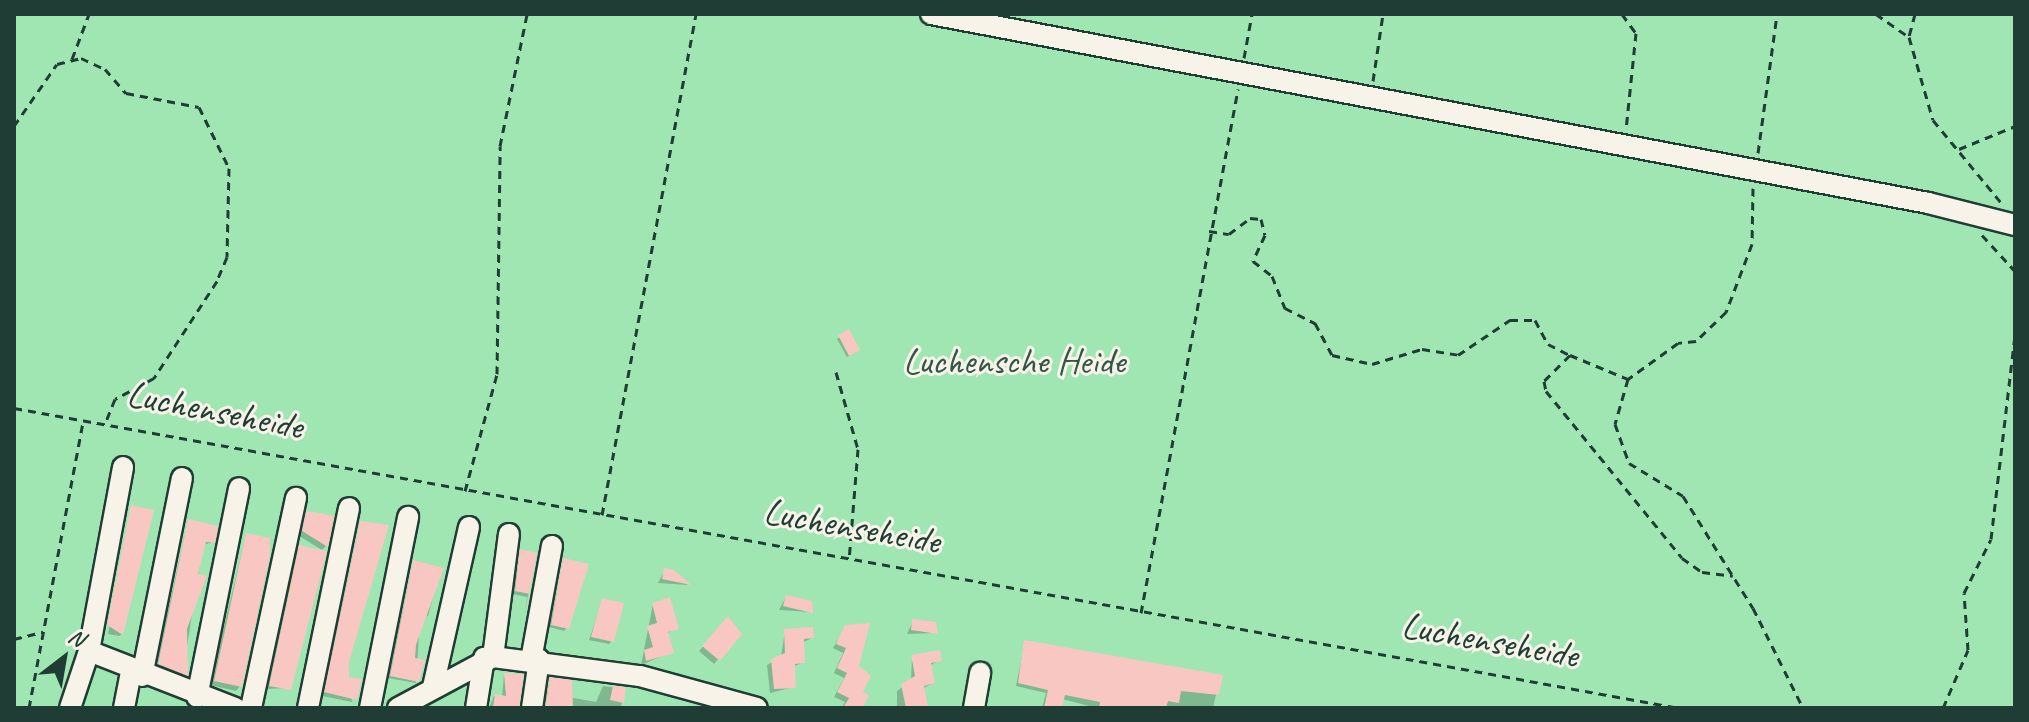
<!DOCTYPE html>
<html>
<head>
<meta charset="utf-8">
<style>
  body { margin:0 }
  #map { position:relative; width:2029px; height:722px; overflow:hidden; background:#f7eae0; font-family:Caveat,sans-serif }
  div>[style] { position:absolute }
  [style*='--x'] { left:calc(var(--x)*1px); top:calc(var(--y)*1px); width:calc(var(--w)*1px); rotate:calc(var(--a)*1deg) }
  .green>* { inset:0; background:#9fe6b3 }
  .shadow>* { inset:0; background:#0003 }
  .building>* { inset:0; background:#f8c7c2 }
  .path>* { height:3px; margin-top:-1.5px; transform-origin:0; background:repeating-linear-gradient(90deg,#1f3d34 0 8px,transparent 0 14px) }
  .roads { filter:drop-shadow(2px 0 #1f3d34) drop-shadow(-2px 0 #1f3d34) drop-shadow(0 2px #1f3d34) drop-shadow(0 -2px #1f3d34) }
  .minor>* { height:20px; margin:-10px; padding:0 10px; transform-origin:10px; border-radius:10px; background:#f7f3e8 }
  span { translate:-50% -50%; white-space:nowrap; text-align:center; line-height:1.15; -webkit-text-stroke:6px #f7f3e8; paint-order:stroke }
  .park-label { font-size:38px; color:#325647 }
  .street-label { font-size:38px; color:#1f3d34 }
  .frame { position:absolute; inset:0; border:16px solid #1f3d34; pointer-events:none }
  .north { position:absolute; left:24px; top:618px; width:80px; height:80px; -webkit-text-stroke:6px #f7f3e8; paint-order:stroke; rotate:31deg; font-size:22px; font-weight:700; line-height:32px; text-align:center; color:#1f3d34 }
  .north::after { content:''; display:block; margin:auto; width:28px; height:36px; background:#1f3d34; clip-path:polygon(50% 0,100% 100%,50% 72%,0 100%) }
</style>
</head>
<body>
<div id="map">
  <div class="green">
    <i style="clip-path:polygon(14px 14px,2015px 14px,2015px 708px,14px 708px)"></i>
  </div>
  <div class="shadow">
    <i style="clip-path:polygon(848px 332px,856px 352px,847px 357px,837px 339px)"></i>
    <i style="clip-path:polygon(132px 507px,122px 634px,119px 636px,108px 634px)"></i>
    <i style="clip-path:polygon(307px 514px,326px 546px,322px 550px,299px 536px)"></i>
    <i style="clip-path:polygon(188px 521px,213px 542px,203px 545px,182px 678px,155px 668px)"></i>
    <i style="clip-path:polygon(360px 523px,347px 661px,352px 702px,322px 696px)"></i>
    <i style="clip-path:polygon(246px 535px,240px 686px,236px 691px,210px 685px)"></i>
    <i style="clip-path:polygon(300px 547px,286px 688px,267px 689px,296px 550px)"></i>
    <i style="clip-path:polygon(521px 552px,535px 555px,525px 612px,527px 597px,512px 594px)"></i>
    <i style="clip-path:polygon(564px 560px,567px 628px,564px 631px,549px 627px)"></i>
    <i style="clip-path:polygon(413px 562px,441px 569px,428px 616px,420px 618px,416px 683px,388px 678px)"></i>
    <i style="clip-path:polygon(665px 570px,673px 572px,688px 585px,658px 583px)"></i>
    <i style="clip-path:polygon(786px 597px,811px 612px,779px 610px)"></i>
    <i style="clip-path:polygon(603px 600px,612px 641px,609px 644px,589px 640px)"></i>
    <i style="clip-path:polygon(653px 604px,676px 628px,666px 634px,672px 652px,641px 665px)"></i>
    <i style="clip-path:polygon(728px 619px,718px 659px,714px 664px,699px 651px)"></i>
    <i style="clip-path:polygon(913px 621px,935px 633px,907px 634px)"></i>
    <i style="clip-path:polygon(846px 626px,861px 693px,861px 708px,842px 708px,845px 702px,834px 697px,844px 678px,834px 673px,843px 653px,833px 648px)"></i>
    <i style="clip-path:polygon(785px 631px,812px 638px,802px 643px,803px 662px,793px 667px,794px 687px,770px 693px,767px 665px,781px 657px)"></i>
    <i style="clip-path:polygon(1025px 642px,1220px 677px,1213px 708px,1097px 708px,1062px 699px,1060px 708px,1042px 708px,1046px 693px,1016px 686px)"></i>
    <i style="clip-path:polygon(912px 657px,940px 660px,929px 666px,933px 683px,922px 689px,926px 706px,897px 708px,897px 691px,911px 681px)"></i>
    <i style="clip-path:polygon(504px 675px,518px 708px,489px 708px,494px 696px,502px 697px)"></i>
    <i style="clip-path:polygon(550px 680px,568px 697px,596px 702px,603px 686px,624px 689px,621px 708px,543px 708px)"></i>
  </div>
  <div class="building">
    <i style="clip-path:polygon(849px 329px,860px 350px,849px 356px,838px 335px)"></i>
    <i style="clip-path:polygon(131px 505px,154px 510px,123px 635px,107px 625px)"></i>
    <i style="clip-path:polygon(306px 511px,334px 516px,328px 547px,302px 531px)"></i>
    <i style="clip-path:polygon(188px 519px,218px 526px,215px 543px,206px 542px,198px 574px,207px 576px,187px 629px,188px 676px,158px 664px)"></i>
    <i style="clip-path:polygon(360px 521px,389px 525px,349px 662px,349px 677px,362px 679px,357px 700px,324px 692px)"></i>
    <i style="clip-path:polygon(246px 533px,270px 538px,270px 555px,242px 687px,214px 681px)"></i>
    <i style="clip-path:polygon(299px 545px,327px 551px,291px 690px,269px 686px)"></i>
    <i style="clip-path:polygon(520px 549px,537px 553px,525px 618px,530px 594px,515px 591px)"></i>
    <i style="clip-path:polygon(563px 558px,589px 564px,569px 629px,551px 625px)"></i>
    <i style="clip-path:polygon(413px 560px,444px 568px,416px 645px,415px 658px,425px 660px,419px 682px,390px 676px)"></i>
    <i style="clip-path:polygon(664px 568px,674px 570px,691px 585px,662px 579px)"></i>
    <i style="clip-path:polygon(786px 595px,812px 601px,813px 613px,783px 606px)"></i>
    <i style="clip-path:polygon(670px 597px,679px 629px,668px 632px,674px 653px,646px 661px,644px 650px,653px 647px,647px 626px,657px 623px,652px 603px)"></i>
    <i style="clip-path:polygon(602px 598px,624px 603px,614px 642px,591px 637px)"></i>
    <i style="clip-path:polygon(728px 616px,742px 634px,720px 661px,702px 646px)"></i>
    <i style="clip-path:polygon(912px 619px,936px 622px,938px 634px,911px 630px)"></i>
    <i style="clip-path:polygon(870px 623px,859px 666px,871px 676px,863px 692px,869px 695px,863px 708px,843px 708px,849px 698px,837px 692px,847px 673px,837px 668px,846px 648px,836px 644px,845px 625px)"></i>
    <i style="clip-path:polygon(813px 627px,814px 638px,804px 639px,805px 663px,795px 664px,796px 688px,774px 689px,771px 659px,785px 653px,784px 629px)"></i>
    <i style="clip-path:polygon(1024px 640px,1223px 675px,1219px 695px,1181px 691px,1179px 703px,1168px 701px,1166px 708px,1099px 708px,1100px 702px,1065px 695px,1062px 708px,1044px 708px,1048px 690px,1018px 683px)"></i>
    <i style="clip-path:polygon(940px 650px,942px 661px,931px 663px,935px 683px,924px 686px,928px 707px,906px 708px,901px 684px,915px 676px,911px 655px)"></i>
    <i style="clip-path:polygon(504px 673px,524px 674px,519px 708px,493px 708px,495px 694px,506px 696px)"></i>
    <i style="clip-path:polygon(550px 677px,572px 680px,573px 708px,545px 708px)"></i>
    <i style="clip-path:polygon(613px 686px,626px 687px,624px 703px,610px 700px)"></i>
  </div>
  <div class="path">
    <i style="--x:1622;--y:14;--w:24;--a:54"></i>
    <i style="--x:1636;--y:33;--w:97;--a:95.9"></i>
    <i style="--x:1876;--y:14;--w:40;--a:34.9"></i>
    <i style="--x:1915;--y:14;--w:24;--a:105"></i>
    <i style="--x:1909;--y:37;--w:86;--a:73.9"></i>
    <i style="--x:1933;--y:120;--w:110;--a:50.5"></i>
    <i style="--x:1244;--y:58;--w:45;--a:-79.7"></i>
    <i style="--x:72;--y:59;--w:48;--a:-69.3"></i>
    <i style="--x:1373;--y:81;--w:68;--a:-81.5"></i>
    <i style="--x:14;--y:126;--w:75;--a:-55.3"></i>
    <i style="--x:57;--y:64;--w:25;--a:-14"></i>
    <i style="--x:81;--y:58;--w:26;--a:25"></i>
    <i style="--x:105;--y:69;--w:32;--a:49"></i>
    <i style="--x:126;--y:93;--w:74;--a:10.9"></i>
    <i style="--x:199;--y:107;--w:68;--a:63.8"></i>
    <i style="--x:229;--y:168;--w:89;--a:91.3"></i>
    <i style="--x:227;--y:257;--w:26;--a:113"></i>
    <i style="--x:217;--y:281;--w:116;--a:123"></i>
    <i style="--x:154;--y:378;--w:44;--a:151.7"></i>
    <i style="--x:115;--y:399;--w:27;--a:112"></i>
    <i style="--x:1959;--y:149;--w:61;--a:-22.3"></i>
    <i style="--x:1758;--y:153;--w:140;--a:-82.2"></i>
    <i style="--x:1753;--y:188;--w:56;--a:91"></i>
    <i style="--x:1752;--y:244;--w:73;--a:110.9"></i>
    <i style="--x:1726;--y:312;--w:42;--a:136"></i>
    <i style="--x:1696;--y:341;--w:18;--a:174"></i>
    <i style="--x:1678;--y:343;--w:62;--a:144.2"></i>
    <i style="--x:1628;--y:379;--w:47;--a:106.1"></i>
    <i style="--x:1615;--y:424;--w:41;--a:70.3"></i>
    <i style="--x:1629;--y:463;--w:63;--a:31.4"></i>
    <i style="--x:1683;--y:496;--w:132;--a:58"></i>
    <i style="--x:1753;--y:608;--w:112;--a:63.4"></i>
    <i style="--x:1209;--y:231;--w:20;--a:9"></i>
    <i style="--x:1229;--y:234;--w:26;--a:-37"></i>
    <i style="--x:1250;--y:218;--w:11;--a:5"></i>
    <i style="--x:1261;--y:219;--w:16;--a:76"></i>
    <i style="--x:1265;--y:235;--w:29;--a:115"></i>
    <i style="--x:1253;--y:261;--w:24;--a:38"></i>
    <i style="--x:1272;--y:276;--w:35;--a:68"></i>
    <i style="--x:1285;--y:308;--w:34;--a:27"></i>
    <i style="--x:1315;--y:323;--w:36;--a:62"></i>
    <i style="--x:1332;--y:355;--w:41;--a:12.7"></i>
    <i style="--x:1372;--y:364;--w:52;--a:-16.7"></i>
    <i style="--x:1422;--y:349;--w:36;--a:9"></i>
    <i style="--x:1458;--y:355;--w:63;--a:-33.9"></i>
    <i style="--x:1510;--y:320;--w:25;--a:0"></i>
    <i style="--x:1535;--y:320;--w:27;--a:62"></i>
    <i style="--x:1548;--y:344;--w:25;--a:27"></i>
    <i style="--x:1570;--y:355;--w:37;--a:135"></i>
    <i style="--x:1544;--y:381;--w:10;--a:79"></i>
    <i style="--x:1546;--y:391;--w:215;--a:50.8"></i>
    <i style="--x:1682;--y:558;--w:24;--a:35"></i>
    <i style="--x:1702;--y:572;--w:31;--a:7"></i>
    <i style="--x:1982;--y:235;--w:49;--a:47.5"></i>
    <i style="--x:1570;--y:355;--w:63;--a:22.5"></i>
    <i style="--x:836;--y:372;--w:80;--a:74.1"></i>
    <i style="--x:858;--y:449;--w:111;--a:94.6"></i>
    <i style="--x:14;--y:408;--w:1692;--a:10.21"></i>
    <i style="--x:465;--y:491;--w:121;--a:-74.7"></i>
    <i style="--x:497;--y:374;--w:228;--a:-89.2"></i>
    <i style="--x:500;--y:146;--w:135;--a:-78.4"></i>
    <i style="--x:602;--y:515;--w:510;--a:-79.37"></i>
    <i style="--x:1141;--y:613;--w:533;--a:-79.51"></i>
    <i style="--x:14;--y:639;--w:30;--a:-14"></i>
    <i style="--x:29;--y:708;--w:292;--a:-79.3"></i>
    <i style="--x:1943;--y:708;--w:63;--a:-66.7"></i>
    <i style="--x:1968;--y:650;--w:57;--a:-94"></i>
    <i style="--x:1964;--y:593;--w:60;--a:-63.4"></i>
    <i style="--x:1991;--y:539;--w:204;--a:-83.3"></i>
  </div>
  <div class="roads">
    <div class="minor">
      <i style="--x:931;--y:14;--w:1015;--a:10.73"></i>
      <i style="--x:1928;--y:203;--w:90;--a:14.2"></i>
      <i style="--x:89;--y:651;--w:157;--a:21.3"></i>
      <i style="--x:493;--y:657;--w:124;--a:-82.6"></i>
      <i style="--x:531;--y:660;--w:116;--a:-79.6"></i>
      <i style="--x:142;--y:676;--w:202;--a:-78.6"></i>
      <i style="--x:433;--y:687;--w:164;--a:-77.3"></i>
      <i style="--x:197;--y:697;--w:213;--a:-78.6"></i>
      <i style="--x:70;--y:708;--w:60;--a:-71.6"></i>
      <i style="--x:89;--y:651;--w:187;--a:-79.5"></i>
      <i style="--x:124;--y:708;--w:38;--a:-79"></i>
      <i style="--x:251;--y:708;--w:215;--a:-77.9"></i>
      <i style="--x:308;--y:708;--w:204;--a:-78.4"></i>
      <i style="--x:370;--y:708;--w:195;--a:-78.7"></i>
      <i style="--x:398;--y:708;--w:108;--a:-28.2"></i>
      <i style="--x:493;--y:657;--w:148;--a:7.4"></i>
      <i style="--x:640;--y:676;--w:121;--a:15.3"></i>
      <i style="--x:476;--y:708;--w:51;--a:-80.9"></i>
      <i style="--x:532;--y:708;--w:49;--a:-81.7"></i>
      <i style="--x:974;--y:708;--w:36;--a:-80"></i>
    </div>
  </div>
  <div class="park-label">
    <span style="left:1014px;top:361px">Luchensche Heide</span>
  </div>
  <div class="street-label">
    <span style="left:215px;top:410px;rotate:11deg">Luchenseheide</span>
    <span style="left:852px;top:526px;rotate:10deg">Luchenseheide</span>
    <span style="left:1490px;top:640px;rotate:10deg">Luchenseheide</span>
  </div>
  <div class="frame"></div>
  <div class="north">N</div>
</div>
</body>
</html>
